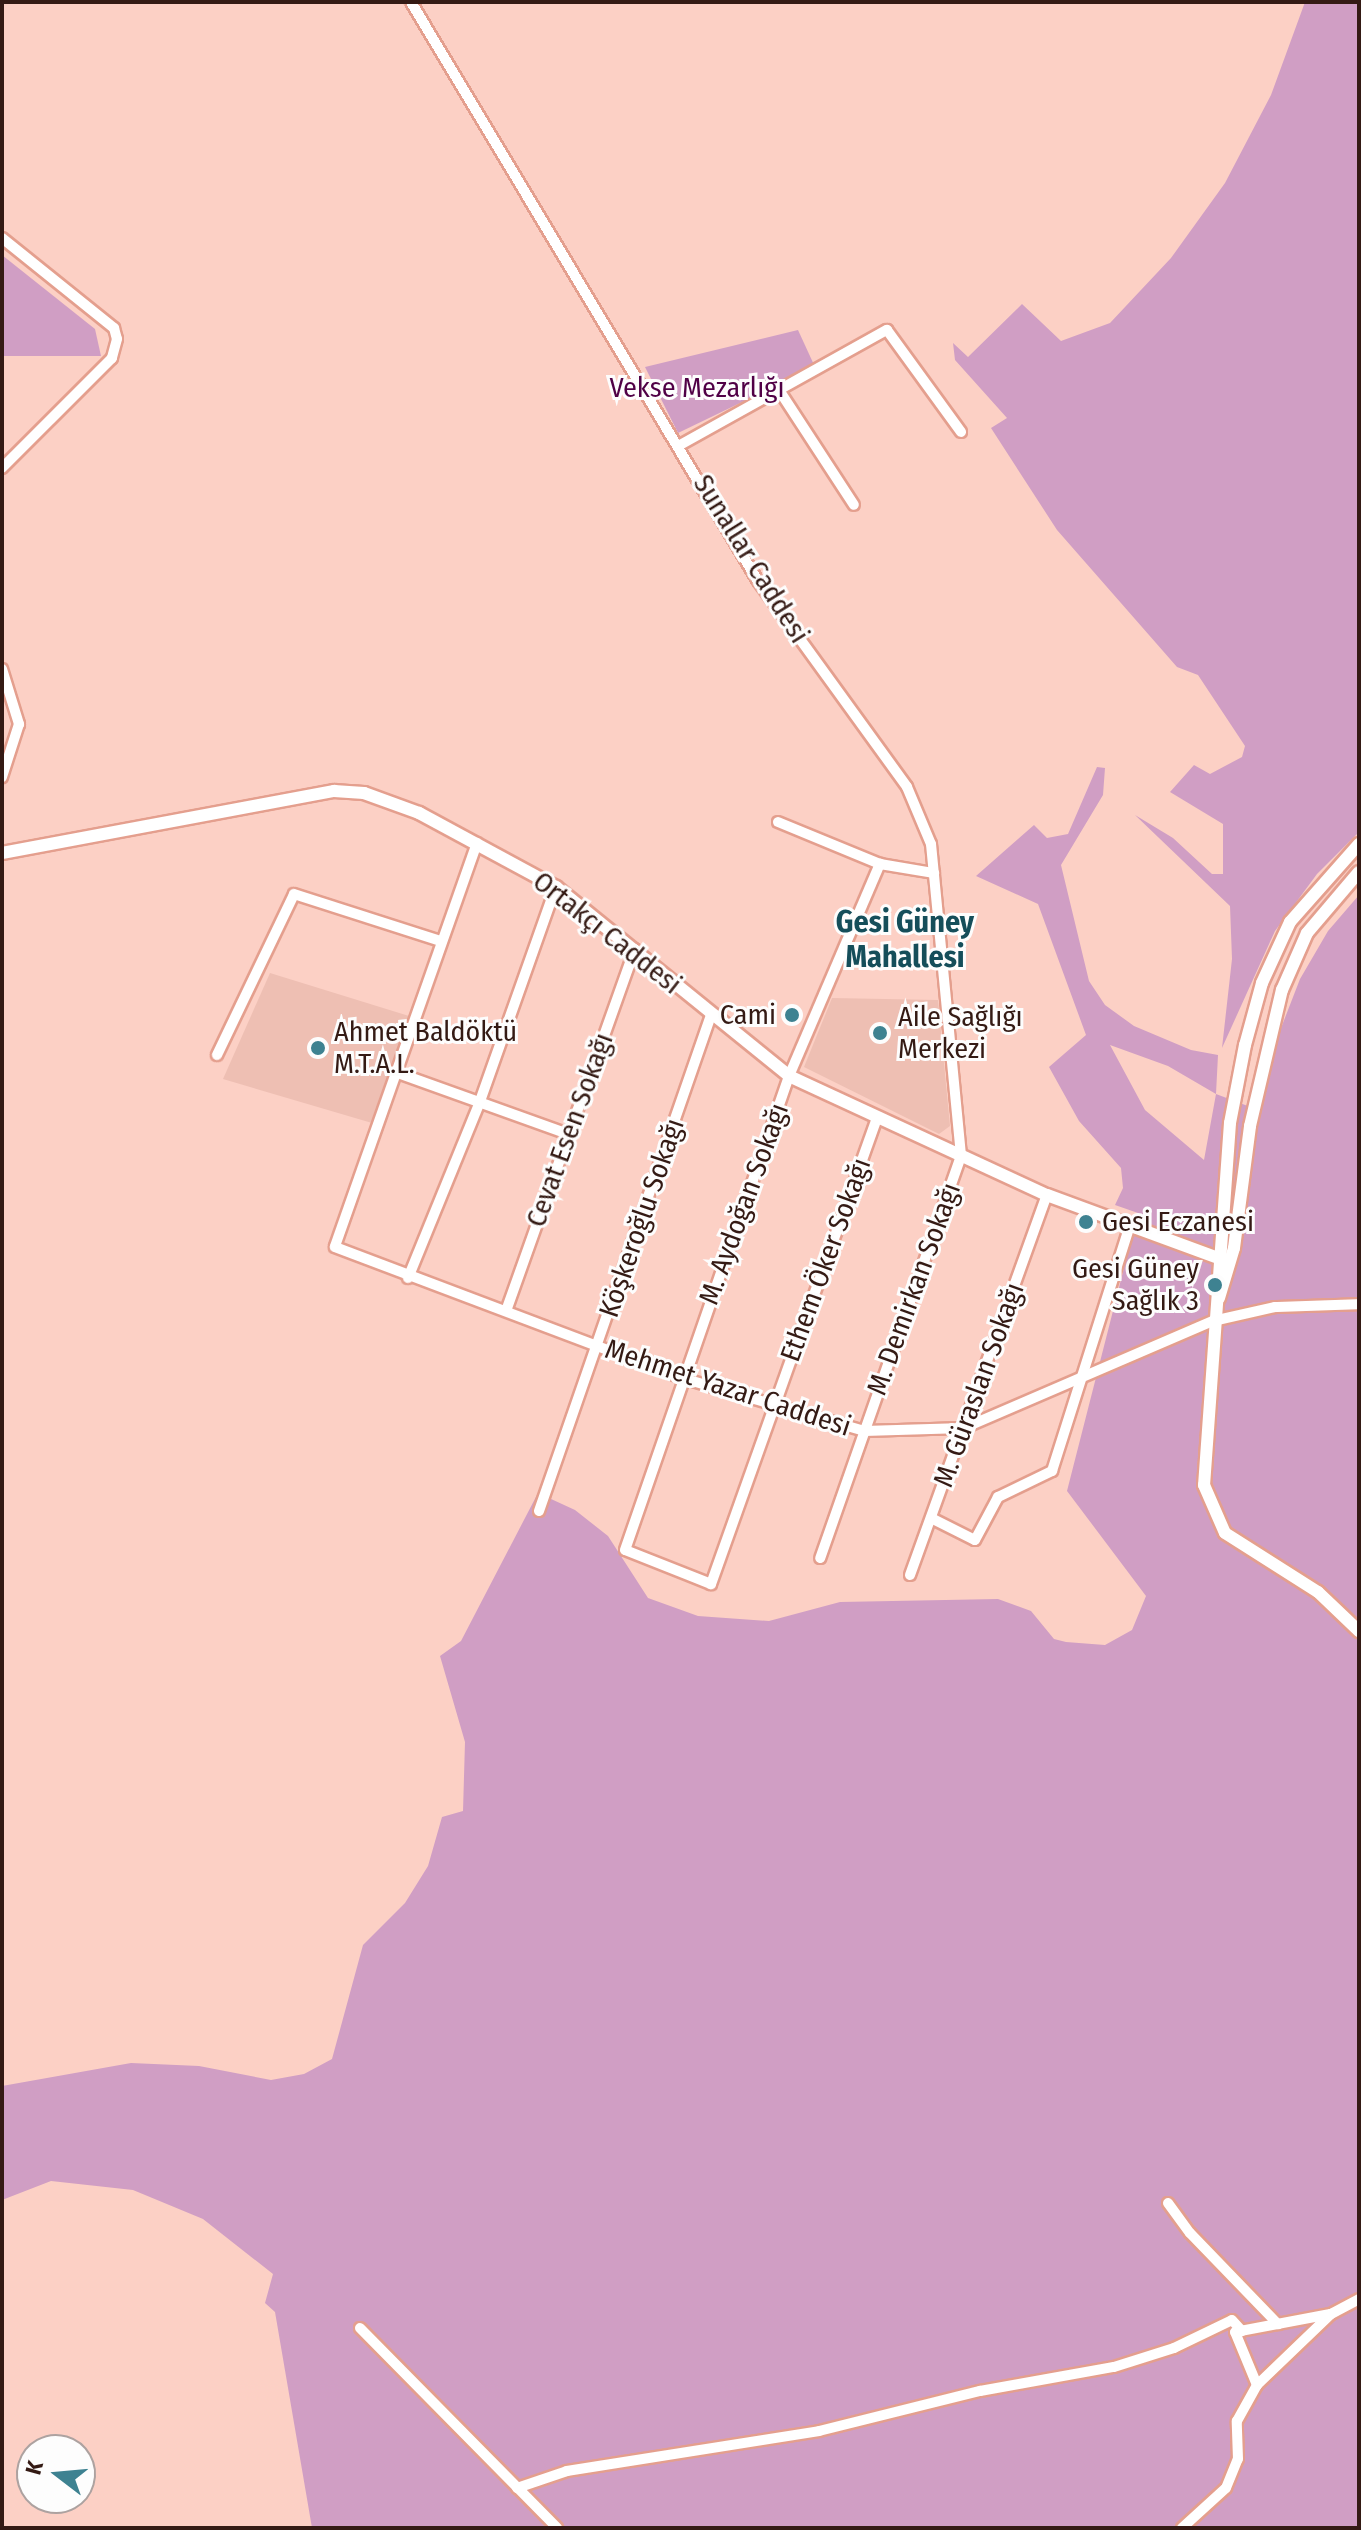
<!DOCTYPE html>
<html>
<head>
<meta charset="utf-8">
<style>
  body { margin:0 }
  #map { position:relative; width:1361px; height:2530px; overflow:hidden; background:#fcd0c5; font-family:"Fira Sans Condensed",sans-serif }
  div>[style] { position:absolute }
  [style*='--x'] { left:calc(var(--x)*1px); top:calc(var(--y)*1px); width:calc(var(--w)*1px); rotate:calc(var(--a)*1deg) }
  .built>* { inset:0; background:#eebfb3 }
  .green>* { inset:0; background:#d09ec4 }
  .roads { filter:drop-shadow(2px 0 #e49f8e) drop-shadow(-2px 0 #e49f8e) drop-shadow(0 2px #e49f8e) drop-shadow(0 -2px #e49f8e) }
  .minor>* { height:10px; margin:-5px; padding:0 5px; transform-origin:5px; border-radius:5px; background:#fff }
  .tertiary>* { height:12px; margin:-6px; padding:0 6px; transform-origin:6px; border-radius:6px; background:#fff }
  .dots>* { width:22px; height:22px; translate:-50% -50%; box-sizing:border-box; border:4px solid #fdfdfd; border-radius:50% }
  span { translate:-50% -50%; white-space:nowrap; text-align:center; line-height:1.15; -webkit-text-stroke:6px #fdfdfd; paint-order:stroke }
  .park-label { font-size:28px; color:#500046 }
  .street-label { font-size:28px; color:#341a14 }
  .poi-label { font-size:28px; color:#341a14 }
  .right { translate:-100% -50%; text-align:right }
  .left { translate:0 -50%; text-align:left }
  .neighbourhood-label { font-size:30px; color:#154e5a; font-weight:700 }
  .frame { position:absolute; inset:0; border:4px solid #341a14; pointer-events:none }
  .north { position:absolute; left:16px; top:2434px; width:80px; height:80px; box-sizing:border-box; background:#fdfdfd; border:2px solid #ada2a0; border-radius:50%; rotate:286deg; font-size:22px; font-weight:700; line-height:32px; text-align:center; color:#341a14 }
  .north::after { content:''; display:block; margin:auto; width:28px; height:36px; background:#3e8291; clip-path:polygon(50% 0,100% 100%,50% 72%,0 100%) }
</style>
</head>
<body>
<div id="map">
  <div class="built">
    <i style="clip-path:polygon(270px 973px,409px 1016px,372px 1123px,223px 1079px)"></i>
    <i style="clip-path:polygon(832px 998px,938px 1000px,950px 1126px,939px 1134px,804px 1067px)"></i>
  </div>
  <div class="green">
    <i style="clip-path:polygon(1305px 2px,1359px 2px,1359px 832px,1317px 874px,1275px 931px,1222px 1048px,1232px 959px,1230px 906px,1135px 815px,1173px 838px,1212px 874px,1223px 874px,1223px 824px,1170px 792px,1194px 765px,1210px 774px,1242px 757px,1245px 746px,1198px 675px,1177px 667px,1057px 530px,991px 428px,1007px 418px,955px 360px,953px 343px,968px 357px,1022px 304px,1061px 341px,1110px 323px,1171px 258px,1225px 183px,1271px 95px)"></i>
    <i style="clip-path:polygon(2px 255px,95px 329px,101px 356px,2px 356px)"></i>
    <i style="clip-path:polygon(798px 330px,815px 367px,678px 433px,645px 367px)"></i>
    <i style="clip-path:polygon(evenodd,1097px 767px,1105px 768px,1103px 795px,1061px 865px,1089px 981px,1105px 1005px,1134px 1026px,1191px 1050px,1218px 1055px,1216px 1094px,1261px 1111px,1276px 1041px,1300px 979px,1328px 931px,1359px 895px,1359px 2528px,312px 2528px,275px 2312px,265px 2303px,273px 2274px,203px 2219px,133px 2190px,51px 2181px,2px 2200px,2px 2086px,131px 2063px,199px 2066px,271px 2080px,304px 2074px,332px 2059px,363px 1945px,405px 1903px,428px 1866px,442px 1817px,463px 1811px,465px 1742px,440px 1656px,461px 1641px,538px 1493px,575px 1510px,608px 1536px,648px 1598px,698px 1616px,769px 1621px,840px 1602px,998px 1599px,1031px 1611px,1054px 1639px,1066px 1642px,1105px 1645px,1132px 1630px,1146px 1596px,1067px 1491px,1138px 1213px,1115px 1205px,1123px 1188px,1121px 1168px,1079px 1121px,1049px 1067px,1086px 1035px,1038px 904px,976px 876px,1034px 825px,1047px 838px,1068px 834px,1097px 767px,1110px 1045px,1168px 1066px,1216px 1094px,1204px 1160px,1145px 1110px,1110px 1045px)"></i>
  </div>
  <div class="roads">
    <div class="minor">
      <i style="--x:411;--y:2;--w:675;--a:59.07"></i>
      <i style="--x:758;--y:581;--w:254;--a:54.1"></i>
      <i style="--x:907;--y:787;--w:62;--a:67.2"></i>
      <i style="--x:931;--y:844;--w:313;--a:84.5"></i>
      <i style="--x:961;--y:1156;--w:426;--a:109.3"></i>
      <i style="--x:2;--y:238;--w:144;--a:38.8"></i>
      <i style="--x:114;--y:328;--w:11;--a:75"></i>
      <i style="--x:117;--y:339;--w:20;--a:105"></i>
      <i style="--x:112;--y:358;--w:156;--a:135"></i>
      <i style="--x:779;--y:390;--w:137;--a:56.9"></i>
      <i style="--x:680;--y:445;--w:237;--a:-29.1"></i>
      <i style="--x:887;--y:330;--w:126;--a:54"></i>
      <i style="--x:2;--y:669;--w:58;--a:72.8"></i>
      <i style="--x:19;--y:724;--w:56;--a:107.8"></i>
      <i style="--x:778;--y:822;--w:110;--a:22.4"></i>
      <i style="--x:880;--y:864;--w:55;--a:9.5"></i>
      <i style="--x:477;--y:843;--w:428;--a:109.4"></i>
      <i style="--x:335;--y:1247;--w:371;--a:20.7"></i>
      <i style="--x:682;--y:1378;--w:190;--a:16.2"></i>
      <i style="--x:864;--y:1431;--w:100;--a:-1.7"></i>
      <i style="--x:964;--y:1428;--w:271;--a:-23.3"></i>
      <i style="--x:1213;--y:1321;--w:64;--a:-12.7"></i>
      <i style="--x:1275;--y:1307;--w:84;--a:-2"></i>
      <i style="--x:217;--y:1055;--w:178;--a:-64.4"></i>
      <i style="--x:294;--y:894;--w:153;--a:17.8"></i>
      <i style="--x:395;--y:1072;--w:184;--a:19.7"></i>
      <i style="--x:877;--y:1118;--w:495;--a:109.6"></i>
      <i style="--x:711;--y:1584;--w:92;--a:-158.4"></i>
      <i style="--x:625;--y:1550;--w:502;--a:-70.91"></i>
      <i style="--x:789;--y:1076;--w:231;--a:-66.8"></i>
      <i style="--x:408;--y:1278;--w:188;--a:-67.8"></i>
      <i style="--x:479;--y:1104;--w:230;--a:-70.5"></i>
      <i style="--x:506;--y:1311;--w:384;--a:-70.4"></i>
      <i style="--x:539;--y:1511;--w:525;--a:-70.87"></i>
      <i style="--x:931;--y:1518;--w:49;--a:26.6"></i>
      <i style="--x:975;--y:1540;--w:49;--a:-61.9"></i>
      <i style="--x:998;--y:1497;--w:60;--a:-25.7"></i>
      <i style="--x:1052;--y:1471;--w:258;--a:-72.4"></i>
      <i style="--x:910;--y:1575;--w:404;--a:-70.2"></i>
      <i style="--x:1168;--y:2203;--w:37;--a:54"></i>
      <i style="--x:1190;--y:2233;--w:127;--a:46"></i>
      <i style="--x:360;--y:2328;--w:281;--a:45.4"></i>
      <i style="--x:1257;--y:2385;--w:57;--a:-112.5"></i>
      <i style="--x:1235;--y:2332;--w:97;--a:-10.7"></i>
      <i style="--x:517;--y:2488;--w:53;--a:-18.8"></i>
      <i style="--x:567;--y:2471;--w:255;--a:-9"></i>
      <i style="--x:819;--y:2431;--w:166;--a:-14"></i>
      <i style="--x:980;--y:2391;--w:136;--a:-10.2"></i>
      <i style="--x:1114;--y:2367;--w:63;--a:-17.6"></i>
      <i style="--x:1174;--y:2348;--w:64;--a:-25.8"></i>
      <i style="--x:1232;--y:2320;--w:15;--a:48"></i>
      <i style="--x:1182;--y:2528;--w:59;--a:-42.3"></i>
      <i style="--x:1226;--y:2488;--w:31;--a:-68"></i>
      <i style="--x:1238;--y:2459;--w:38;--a:-92"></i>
      <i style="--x:1237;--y:2421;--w:41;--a:-60.9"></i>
      <i style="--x:1257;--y:2385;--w:103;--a:-43.8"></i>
      <i style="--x:1331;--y:2314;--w:32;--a:-28"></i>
    </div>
    <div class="tertiary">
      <i style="--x:1359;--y:844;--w:104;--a:131.5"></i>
      <i style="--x:1290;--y:922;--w:67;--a:114.7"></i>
      <i style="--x:1262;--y:983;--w:64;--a:105.3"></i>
      <i style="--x:1245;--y:1045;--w:79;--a:100.9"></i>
      <i style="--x:1230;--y:1123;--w:363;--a:94.1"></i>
      <i style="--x:1204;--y:1485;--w:52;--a:66.4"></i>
      <i style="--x:1225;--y:1533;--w:110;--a:32.4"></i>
      <i style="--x:1318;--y:1592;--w:57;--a:43.6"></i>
      <i style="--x:2;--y:853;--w:338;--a:-10.6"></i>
      <i style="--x:334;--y:791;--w:30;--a:4"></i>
      <i style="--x:364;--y:793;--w:59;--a:20"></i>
      <i style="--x:419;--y:813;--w:156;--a:28.4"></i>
      <i style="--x:556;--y:887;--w:300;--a:39"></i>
      <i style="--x:789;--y:1076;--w:284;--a:24.8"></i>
      <i style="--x:1047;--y:1195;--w:182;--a:20.2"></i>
      <i style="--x:1219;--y:1298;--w:52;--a:-73.3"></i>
      <i style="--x:1234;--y:1248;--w:123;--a:-82.5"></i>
      <i style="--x:1250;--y:1126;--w:140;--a:-76.8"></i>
      <i style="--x:1282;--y:990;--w:62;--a:-66.3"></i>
      <i style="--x:1307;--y:933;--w:80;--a:-49.6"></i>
    </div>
  </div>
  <div class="dots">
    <i style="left:792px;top:1015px;background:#3e8291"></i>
    <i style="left:880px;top:1033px;background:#3e8291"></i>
    <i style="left:318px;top:1048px;background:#3e8291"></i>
    <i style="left:1086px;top:1222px;background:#3e8291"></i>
    <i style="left:1215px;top:1285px;background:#3e8291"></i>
  </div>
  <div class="park-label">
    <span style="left:697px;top:388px">Vekse Mezarlığı</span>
  </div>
  <div class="street-label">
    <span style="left:751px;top:559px;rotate:58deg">Sunallar Caddesi</span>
    <span style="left:607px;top:933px;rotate:38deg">Ortakçı Caddesi</span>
    <span style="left:570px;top:1130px;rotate:-70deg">Cevat Esen Sokağı</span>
    <span style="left:744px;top:1204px;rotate:-70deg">M. Aydoğan Sokağı</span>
    <span style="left:642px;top:1218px;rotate:-71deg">Köşkeroğlu Sokağı</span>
    <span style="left:826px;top:1260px;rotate:-70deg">Ethem Öker Sokağı</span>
    <span style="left:914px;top:1289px;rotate:-70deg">M. Demirkan Sokağı</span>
    <span style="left:979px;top:1385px;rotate:-70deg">M. Güraslan Sokağı</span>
    <span style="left:728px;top:1388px;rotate:18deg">Mehmet Yazar Caddesi</span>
  </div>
  <div class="poi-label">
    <span class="right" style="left:776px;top:1015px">Cami</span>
    <span class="left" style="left:898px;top:1033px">Aile Sağlığı<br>Merkezi</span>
    <span class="left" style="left:334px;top:1048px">Ahmet Baldöktü<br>M.T.A.L.</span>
    <span class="left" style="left:1102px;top:1222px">Gesi Eczanesi</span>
    <span class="right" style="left:1199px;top:1285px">Gesi Güney<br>Sağlık 3</span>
  </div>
  <div class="neighbourhood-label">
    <span style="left:905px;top:939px">Gesi Güney<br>Mahallesi</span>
  </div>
  <div class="frame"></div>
  <div class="north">K</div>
</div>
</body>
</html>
